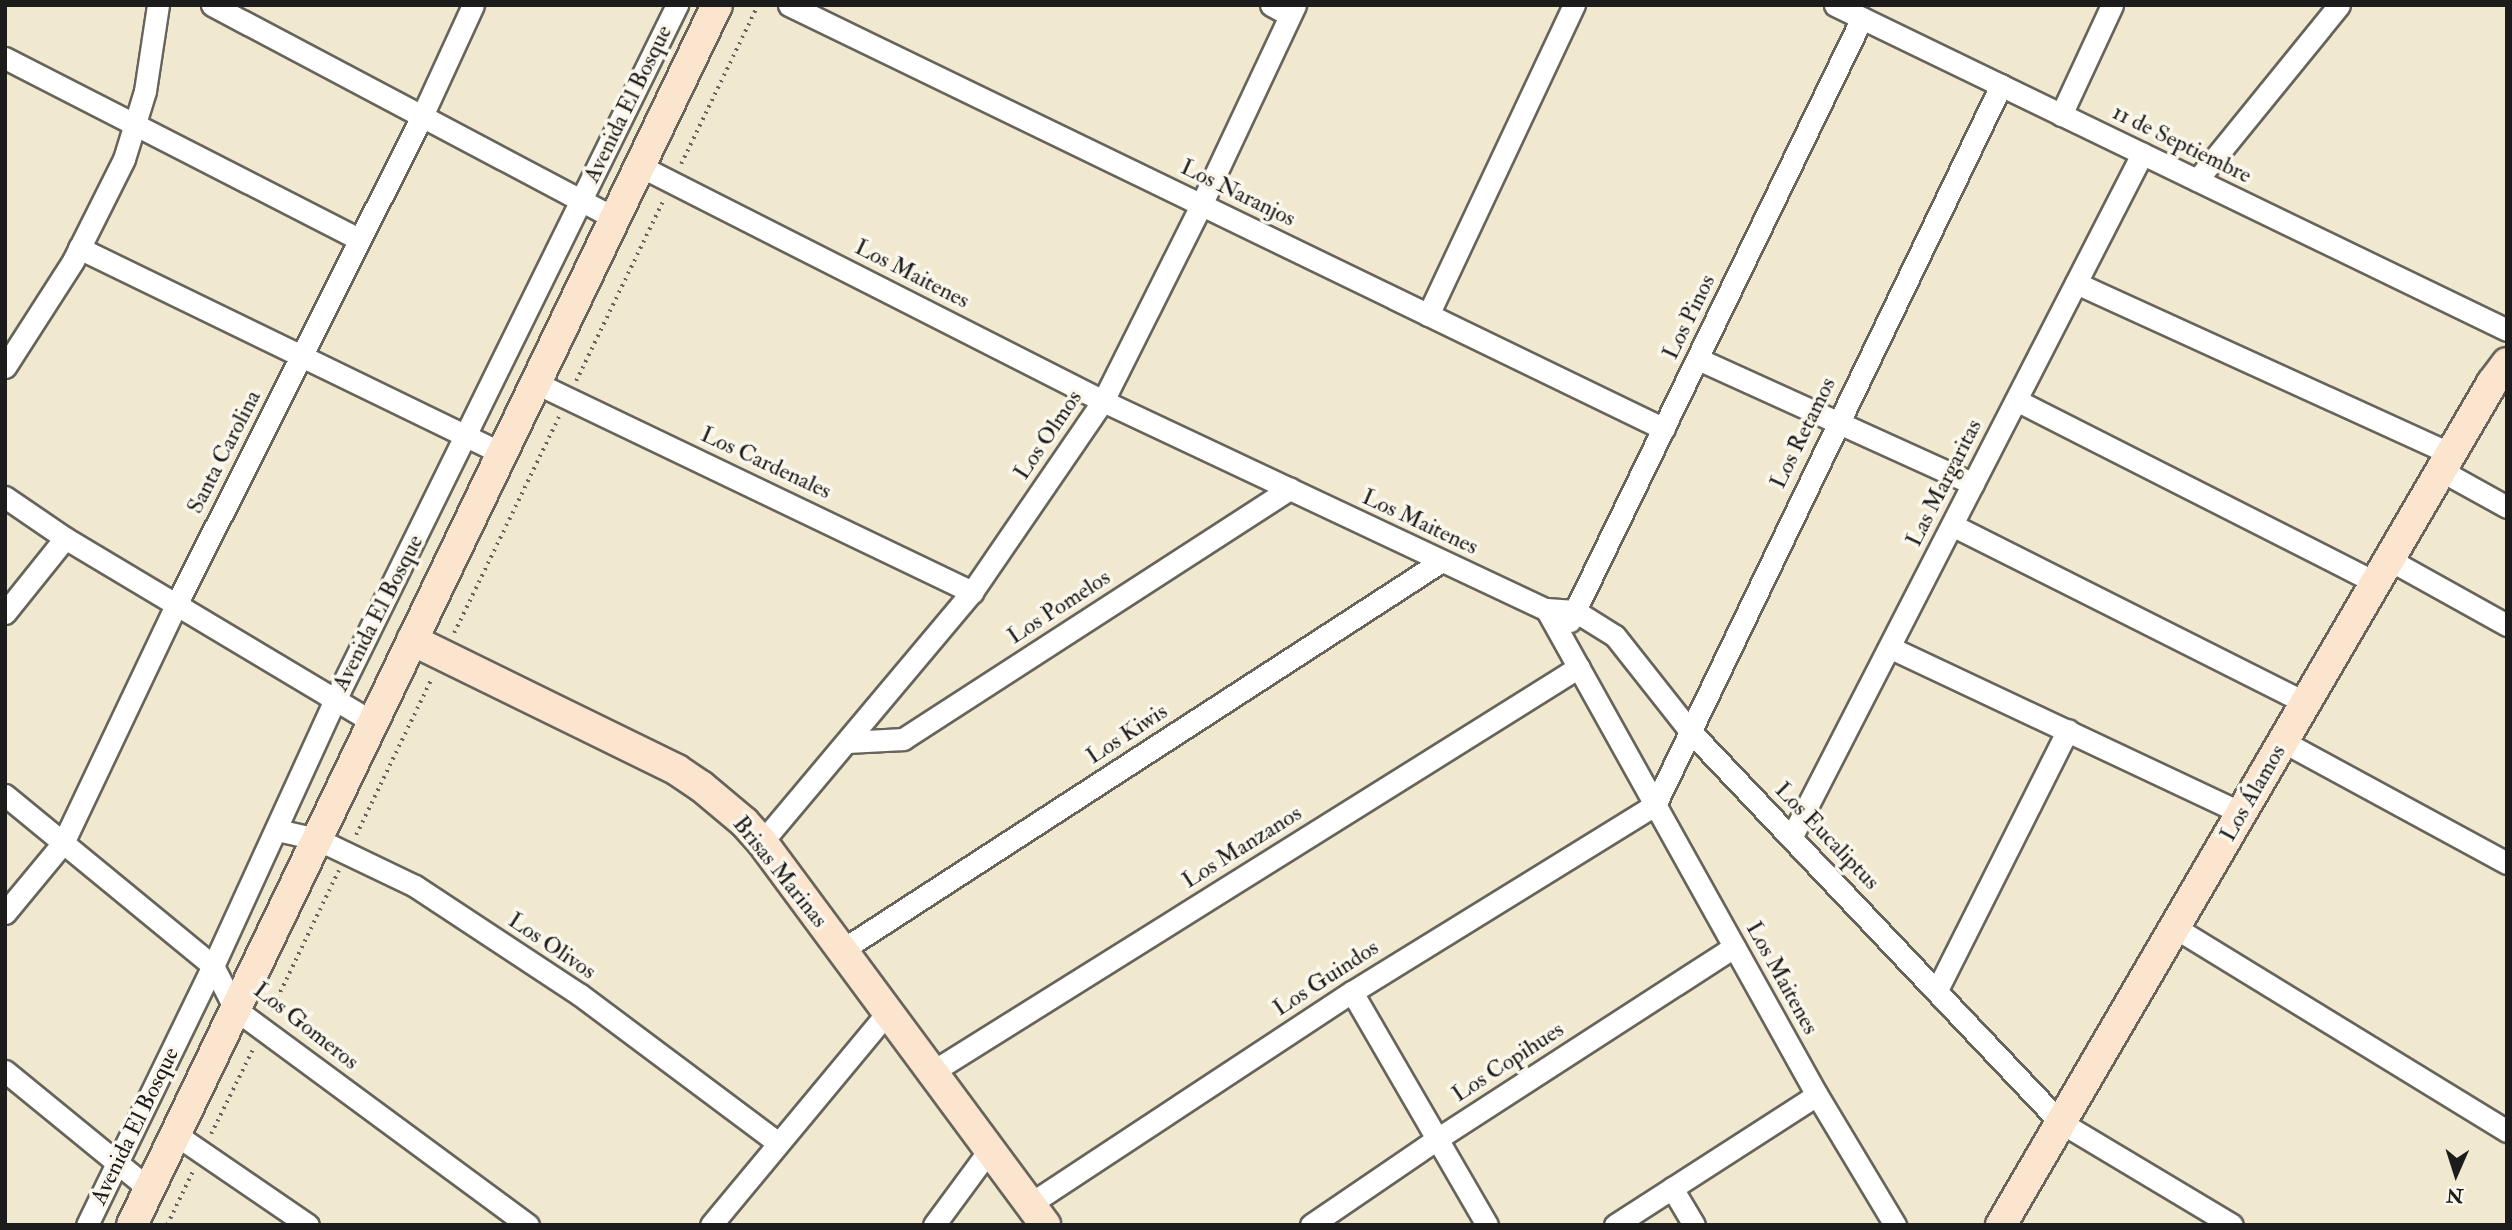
<!DOCTYPE html>
<html>
<head>
<meta charset="utf-8">
<style>
  body { margin:0 }
  #map { position:relative; width:2512px; height:1230px; overflow:hidden; background:#f0e9d0; font-family:"IM FELL Double Pica",serif }
  div>[style] { position:absolute }
  [style*='--x'] { left:calc(var(--x)*1px); top:calc(var(--y)*1px); width:calc(var(--w)*1px); rotate:calc(var(--a)*1deg) }
  .path>* { height:3.5px; margin-top:-1.75px; transform-origin:0; background:repeating-linear-gradient(90deg,#66645b 0 2px,transparent 0 7px) }
  .roads { filter:drop-shadow(2px 0 #66645b) drop-shadow(-2px 0 #66645b) drop-shadow(0 2px #66645b) drop-shadow(0 -2px #66645b) }
  .street>* { height:21px; margin:-10.5px; padding:0 10.5px; transform-origin:10.5px; border-radius:10.5px; background:#fff }
  .secondary>* { height:30px; margin:-15px; padding:0 15px; transform-origin:15px; border-radius:15px; background:#fce5cf }
  span { translate:-50% -50%; white-space:nowrap; text-align:center; line-height:1.15; -webkit-text-stroke:7px #fbf7ec; paint-order:stroke }
  .street-label { font-size:23px; color:#1c1c1c }
  .frame { position:absolute; inset:0; border:7px solid #1c1c1c; pointer-events:none }
  .north { position:absolute; left:2421px; top:1139px; width:70px; height:70px; -webkit-text-stroke:5px #fbf7ec; paint-order:stroke; rotate:183deg; font-size:19px; font-weight:700; line-height:28px; text-align:center; color:#1c1c1c }
  .north::after { content:''; display:block; margin:auto; width:24px; height:32px; background:#1c1c1c; clip-path:polygon(50% 0,100% 100%,50% 72%,0 100%) }
</style>
</head>
<body>
<div id="map">
  <div class="path">
    <i style="--x:681;--y:164;--w:177;--a:-64.2"></i>
    <i style="--x:576;--y:381;--w:202;--a:-64.2"></i>
    <i style="--x:454;--y:633;--w:240;--a:-64.1"></i>
    <i style="--x:356;--y:835;--w:174;--a:-64.2"></i>
    <i style="--x:271;--y:1011;--w:157;--a:-64.3"></i>
    <i style="--x:211;--y:1134;--w:97;--a:-63.7"></i>
    <i style="--x:167;--y:1225;--w:62;--a:-64.3"></i>
  </div>
  <div class="roads">
    <div class="street">
      <i style="--x:212;--y:5;--w:456;--a:27.9"></i>
      <i style="--x:789;--y:5;--w:972;--a:25.85"></i>
      <i style="--x:1271;--y:5;--w:21;--a:28"></i>
      <i style="--x:1835;--y:5;--w:746;--a:25.81"></i>
      <i style="--x:5;--y:58;--w:397;--a:27.1"></i>
      <i style="--x:2061;--y:115;--w:121;--a:-65.1"></i>
      <i style="--x:640;--y:166;--w:519;--a:26.91"></i>
      <i style="--x:1103;--y:401;--w:489;--a:25.2"></i>
      <i style="--x:1546;--y:609;--w:556;--a:60.86"></i>
      <i style="--x:1817;--y:1095;--w:152;--a:59"></i>
      <i style="--x:2197;--y:180;--w:225;--a:-50.9"></i>
      <i style="--x:79;--y:248;--w:470;--a:25.9"></i>
      <i style="--x:2076;--y:283;--w:413;--a:24.5"></i>
      <i style="--x:1428;--y:315;--w:343;--a:-64.8"></i>
      <i style="--x:1698;--y:359;--w:302;--a:24.4"></i>
      <i style="--x:5;--y:367;--w:126;--a:-57.3"></i>
      <i style="--x:73;--y:261;--w:114;--a:-63.4"></i>
      <i style="--x:124;--y:159;--w:71;--a:-72.8"></i>
      <i style="--x:145;--y:91;--w:87;--a:-81.4"></i>
      <i style="--x:536;--y:383;--w:484;--a:25.6"></i>
      <i style="--x:2016;--y:400;--w:404;--a:26.9"></i>
      <i style="--x:2442;--y:471;--w:74;--a:29"></i>
      <i style="--x:5;--y:497;--w:73;--a:34.3"></i>
      <i style="--x:65;--y:538;--w:359;--a:30.9"></i>
      <i style="--x:1952;--y:525;--w:396;--a:26.7"></i>
      <i style="--x:2390;--y:560;--w:134;--a:29.1"></i>
      <i style="--x:1546;--y:609;--w:29;--a:4"></i>
      <i style="--x:1575;--y:611;--w:47;--a:32"></i>
      <i style="--x:1615;--y:636;--w:121;--a:51.7"></i>
      <i style="--x:1690;--y:731;--w:538;--a:46.58"></i>
      <i style="--x:2060;--y:1122;--w:200;--a:30.9"></i>
      <i style="--x:5;--y:613;--w:96;--a:-51.3"></i>
      <i style="--x:1570;--y:621;--w:670;--a:-64.16"></i>
      <i style="--x:1891;--y:648;--w:388;--a:25.2"></i>
      <i style="--x:848;--y:742;--w:55;--a:-3.1"></i>
      <i style="--x:903;--y:739;--w:461;--a:-32.9"></i>
      <i style="--x:2284;--y:742;--w:254;--a:28.5"></i>
      <i style="--x:5;--y:795;--w:269;--a:39.4"></i>
      <i style="--x:213;--y:966;--w:48;--a:62.9"></i>
      <i style="--x:235;--y:1009;--w:364;--a:36.4"></i>
      <i style="--x:277;--y:830;--w:41;--a:12.7"></i>
      <i style="--x:317;--y:839;--w:109;--a:25.6"></i>
      <i style="--x:415;--y:886;--w:196;--a:33.4"></i>
      <i style="--x:579;--y:994;--w:247;--a:36.8"></i>
      <i style="--x:1792;--y:836;--w:767;--a:-62.83"></i>
      <i style="--x:762;--y:842;--w:326;--a:-50"></i>
      <i style="--x:972;--y:592;--w:232;--a:-55.6"></i>
      <i style="--x:1103;--y:401;--w:219;--a:-63.4"></i>
      <i style="--x:1201;--y:205;--w:221;--a:-64.8"></i>
      <i style="--x:5;--y:913;--w:91;--a:-50.4"></i>
      <i style="--x:63;--y:843;--w:263;--a:-64.6"></i>
      <i style="--x:176;--y:605;--w:547;--a:-63.29"></i>
      <i style="--x:422;--y:116;--w:122;--a:-65.3"></i>
      <i style="--x:2174;--y:927;--w:391;--a:31.5"></i>
      <i style="--x:842;--y:950;--w:713;--a:-32.98"></i>
      <i style="--x:1937;--y:990;--w:291;--a:-63.3"></i>
      <i style="--x:1352;--y:992;--w:269;--a:59.9"></i>
      <i style="--x:5;--y:1071;--w:186;--a:39.3"></i>
      <i style="--x:932;--y:1072;--w:763;--a:-32.05"></i>
      <i style="--x:175;--y:1134;--w:161;--a:34.4"></i>
      <i style="--x:1672;--y:1188;--w:43;--a:59.3"></i>
      <i style="--x:1030;--y:1204;--w:386;--a:-33.4"></i>
      <i style="--x:1352;--y:992;--w:356;--a:-31.7"></i>
      <i style="--x:1655;--y:805;--w:799;--a:-64.33"></i>
      <i style="--x:87;--y:1225;--w:288;--a:-64.1"></i>
      <i style="--x:213;--y:966;--w:293;--a:-65.4"></i>
      <i style="--x:335;--y:700;--w:775;--a:-63.8"></i>
      <i style="--x:711;--y:1225;--w:277;--a:-50.3"></i>
      <i style="--x:934;--y:1225;--w:94;--a:-53.6"></i>
      <i style="--x:1311;--y:1225;--w:153;--a:-34.3"></i>
      <i style="--x:1437;--y:1139;--w:354;--a:-32.9"></i>
      <i style="--x:1615;--y:1225;--w:240;--a:-32.8"></i>
    </div>
    <div class="secondary">
      <i style="--x:412;--y:640;--w:295;--a:26.1"></i>
      <i style="--x:677;--y:770;--w:29;--a:34"></i>
      <i style="--x:701;--y:786;--w:56;--a:39.9"></i>
      <i style="--x:744;--y:822;--w:27;--a:48"></i>
      <i style="--x:762;--y:842;--w:476;--a:53.5"></i>
      <i style="--x:132;--y:1225;--w:1353;--a:-64.38"></i>
      <i style="--x:2001;--y:1225;--w:975;--a:-59.75"></i>
      <i style="--x:2492;--y:383;--w:25;--a:-53"></i>
    </div>
  </div>
  <div class="street-label">
    <span style="left:628px;top:104px;rotate:-64deg">Avenida El Bosque</span>
    <span style="left:2182px;top:144px;rotate:26deg">11 de Septiembre</span>
    <span style="left:1238px;top:193px;rotate:26deg">Los Naranjos</span>
    <span style="left:912px;top:274px;rotate:27deg">Los Maitenes</span>
    <span style="left:1689px;top:317px;rotate:-64deg">Los Pinos</span>
    <span style="left:1803px;top:433px;rotate:-64deg">Los Retamos</span>
    <span style="left:1048px;top:435px;rotate:-56deg">Los Olmos</span>
    <span style="left:224px;top:452px;rotate:-63deg">Santa Carolina</span>
    <span style="left:766px;top:463px;rotate:25deg">Los Cardenales</span>
    <span style="left:1944px;top:483px;rotate:-63deg">Las Margaritas</span>
    <span style="left:1420px;top:522px;rotate:25deg">Los Maitenes</span>
    <span style="left:1059px;top:607px;rotate:-33deg">Los Pomelos</span>
    <span style="left:378px;top:613px;rotate:-63deg">Avenida El Bosque</span>
    <span style="left:1127px;top:734px;rotate:-33deg">Los Kiwis</span>
    <span style="left:2253px;top:793px;rotate:-60deg">Los Álamos</span>
    <span style="left:1827px;top:836px;rotate:46deg">Los Eucaliptus</span>
    <span style="left:1242px;top:847px;rotate:-32deg">Los Manzanos</span>
    <span style="left:780px;top:872px;rotate:51deg">Brisas Marinas</span>
    <span style="left:552px;top:946px;rotate:34deg">Los Olivos</span>
    <span style="left:1326px;top:978px;rotate:-33deg">Los Guindos</span>
    <span style="left:1782px;top:978px;rotate:61deg">Los Maitenes</span>
    <span style="left:306px;top:1026px;rotate:38deg">Los Gomeros</span>
    <span style="left:1508px;top:1062px;rotate:-33deg">Los Copihues</span>
    <span style="left:135px;top:1126px;rotate:-64deg">Avenida El Bosque</span>
  </div>
  <div class="frame"></div>
  <div class="north">N</div>
</div>
</body>
</html>
